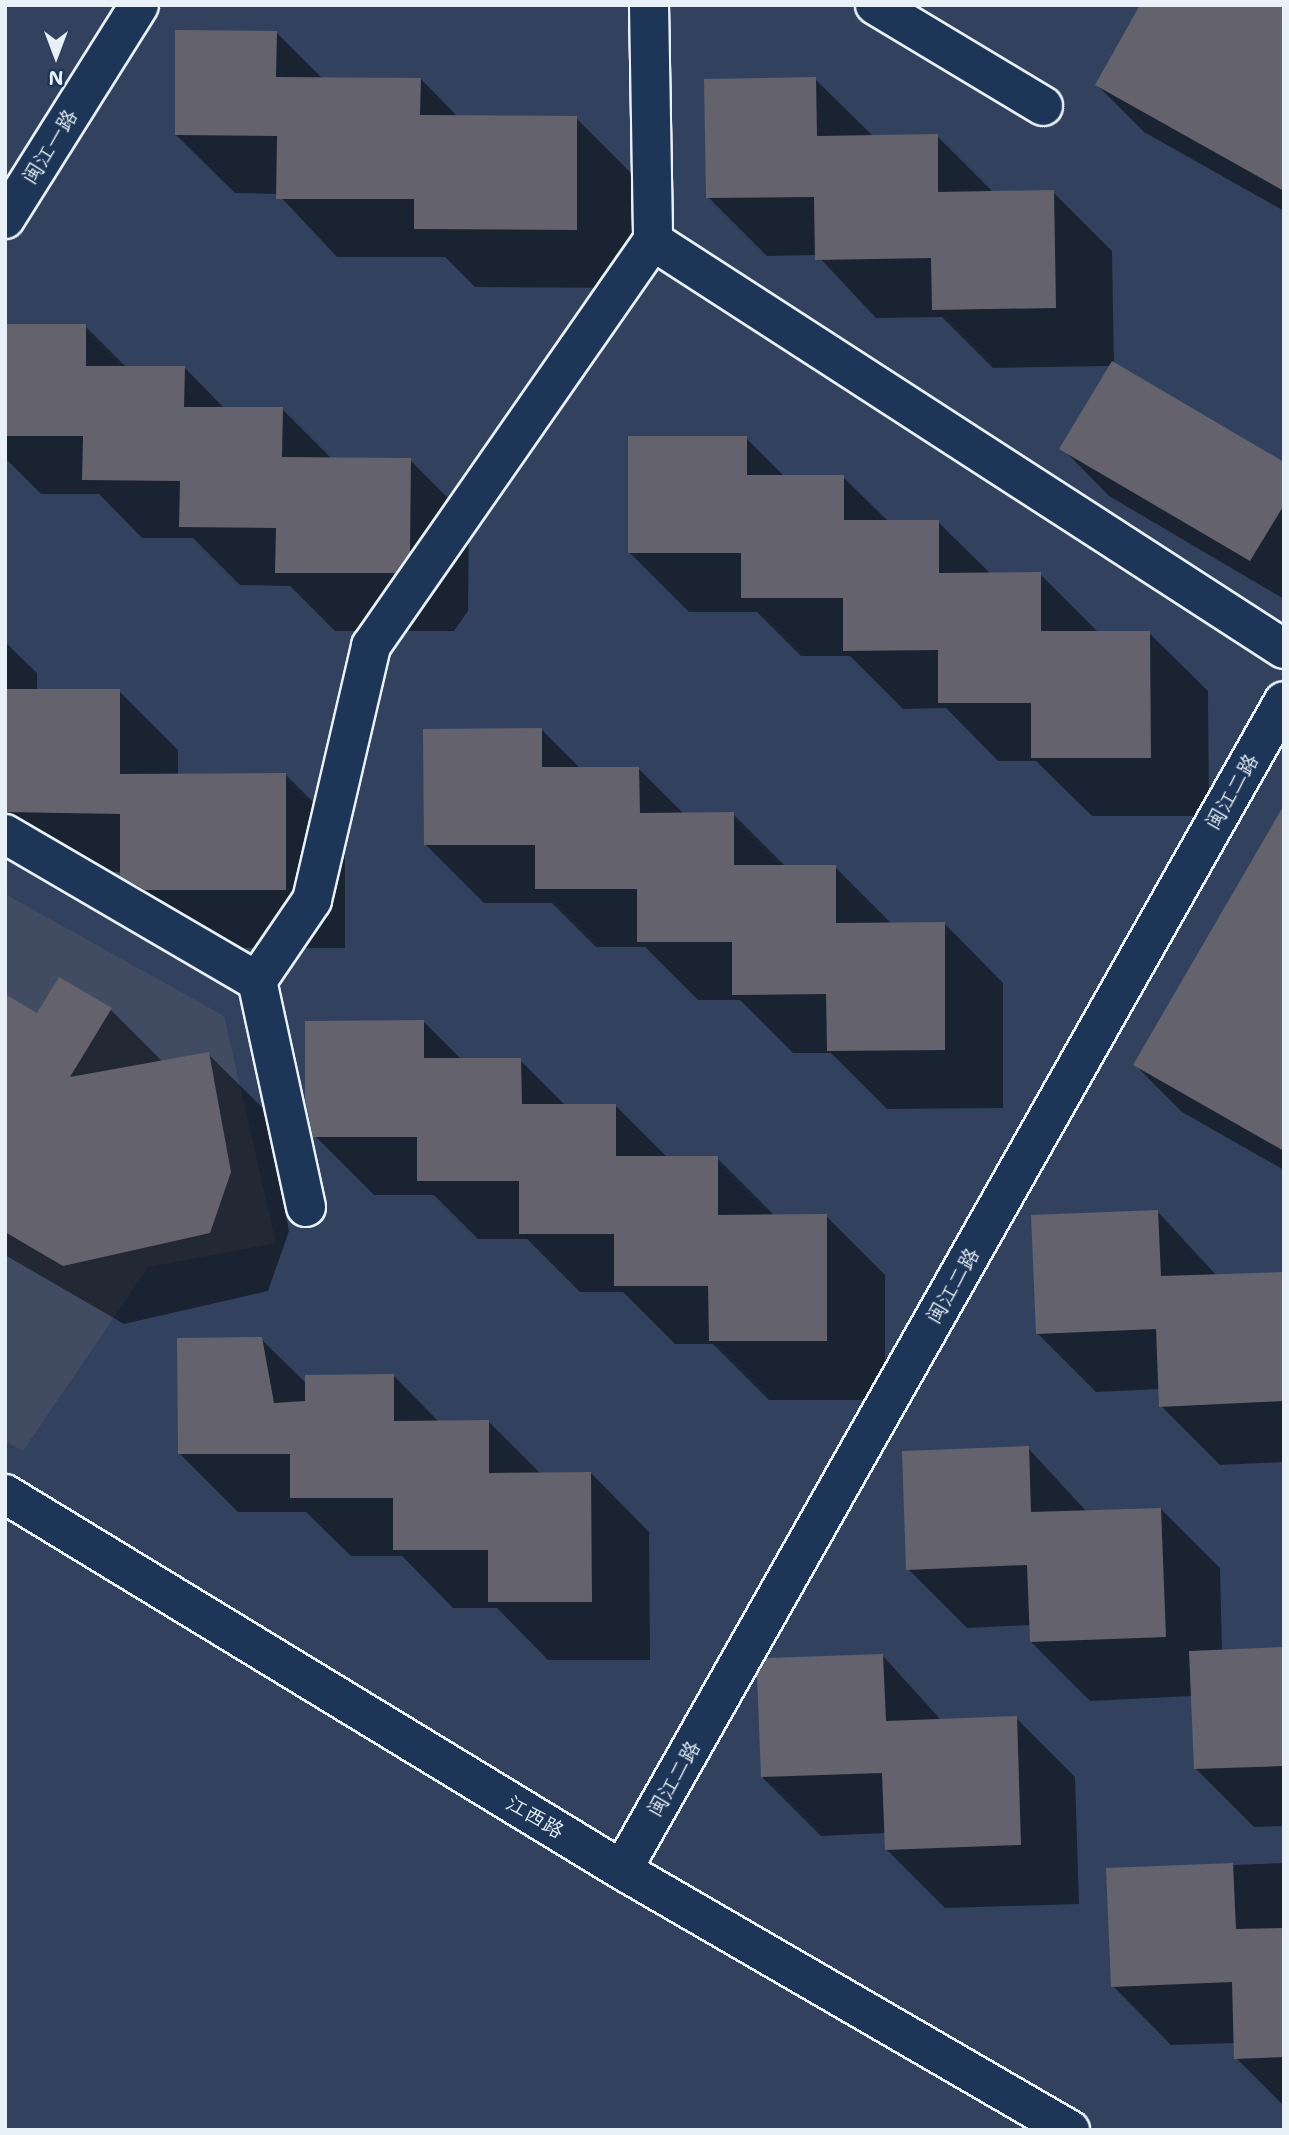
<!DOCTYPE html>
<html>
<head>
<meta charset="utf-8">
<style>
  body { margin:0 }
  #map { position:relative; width:1289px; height:2135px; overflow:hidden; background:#32425e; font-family:"Shantell Sans","LXGW WenKai TC",sans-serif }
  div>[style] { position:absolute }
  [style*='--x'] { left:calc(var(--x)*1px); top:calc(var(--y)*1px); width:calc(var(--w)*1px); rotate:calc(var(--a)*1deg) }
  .built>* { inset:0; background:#414c62 }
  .shadow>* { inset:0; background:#0007 }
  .building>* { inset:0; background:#64626d }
  .roads { filter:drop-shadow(2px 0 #e8f1f8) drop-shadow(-2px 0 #e8f1f8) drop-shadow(0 2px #e8f1f8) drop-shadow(0 -2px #e8f1f8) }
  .minor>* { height:38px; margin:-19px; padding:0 19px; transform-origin:19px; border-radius:19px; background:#1d3557 }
  .secondary>* { height:38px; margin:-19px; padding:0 19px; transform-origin:19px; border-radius:19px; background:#1d3557 }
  span { translate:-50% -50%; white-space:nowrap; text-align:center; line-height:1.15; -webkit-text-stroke:5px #1d3557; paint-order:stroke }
  .street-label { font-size:21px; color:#e8f1f8 }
  .frame { position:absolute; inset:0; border:7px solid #e8f1f8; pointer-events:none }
  .north { position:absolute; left:21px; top:21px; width:70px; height:70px; -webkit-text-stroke:5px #1d3557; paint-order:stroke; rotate:180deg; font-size:19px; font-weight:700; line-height:28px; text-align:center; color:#e8f1f8 }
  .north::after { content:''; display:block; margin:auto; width:24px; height:32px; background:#e8f1f8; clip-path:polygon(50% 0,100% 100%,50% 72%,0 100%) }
</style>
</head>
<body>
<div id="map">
  <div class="built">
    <i style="clip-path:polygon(5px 894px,224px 1016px,276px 1243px,148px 1267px,23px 1451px,5px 1441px)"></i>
  </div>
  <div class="shadow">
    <i style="clip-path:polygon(1284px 5px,1284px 211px,1144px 132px,1097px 85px)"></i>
    <i style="clip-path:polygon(276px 32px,323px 79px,421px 79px,458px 117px,576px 118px,635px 177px,635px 288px,475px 287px,445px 257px,337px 257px,278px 194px,235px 193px,176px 135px)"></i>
    <i style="clip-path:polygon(815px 79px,874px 137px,937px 136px,994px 193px,1053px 192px,1112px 251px,1114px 365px,1284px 464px,1284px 599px,1109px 496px,1062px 448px,1110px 366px,993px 368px,942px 317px,876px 318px,817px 255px,767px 256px,708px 197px)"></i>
    <i style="clip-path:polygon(5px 326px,85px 326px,126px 367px,184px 367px,225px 409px,282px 409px,332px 459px,410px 460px,469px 519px,468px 611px,454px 631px,335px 631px,290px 586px,240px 585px,193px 538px,142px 538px,99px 494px,41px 494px,5px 458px)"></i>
    <i style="clip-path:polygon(746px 438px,785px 477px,843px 477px,889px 522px,938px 522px,991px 574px,1040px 574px,1099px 633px,1149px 633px,1208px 691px,1209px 816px,1092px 816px,1036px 761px,998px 761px,946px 708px,903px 709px,850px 656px,801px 656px,757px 612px,689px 612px,630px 553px)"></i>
    <i style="clip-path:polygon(5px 642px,37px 673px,37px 691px,119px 691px,178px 750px,178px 776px,286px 775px,345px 834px,345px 948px,205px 948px,181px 934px,122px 872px,42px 872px,5px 835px)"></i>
    <i style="clip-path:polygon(542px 730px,580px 768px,638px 768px,684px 814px,733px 814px,786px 867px,835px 867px,893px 925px,945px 924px,1003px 983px,1003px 1108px,887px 1109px,831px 1053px,793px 1053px,740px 1000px,698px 1000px,645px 947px,596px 947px,552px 903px,484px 903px,425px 844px)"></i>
    <i style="clip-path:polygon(1284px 809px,1284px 1170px,1182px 1112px,1135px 1065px)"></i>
    <i style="clip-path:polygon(5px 996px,38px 1015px,111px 1010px,163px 1062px,208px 1054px,267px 1112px,289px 1231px,268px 1291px,124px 1324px,5px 1255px)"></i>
    <i style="clip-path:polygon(423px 1021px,462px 1060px,520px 1060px,565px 1105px,615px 1105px,668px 1158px,717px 1158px,775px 1216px,826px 1216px,885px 1275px,885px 1400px,769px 1400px,713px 1344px,675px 1344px,623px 1292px,580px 1292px,527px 1239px,478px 1239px,434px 1195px,374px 1195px,315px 1136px)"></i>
    <i style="clip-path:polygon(1158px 1212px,1217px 1276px,1284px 1274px,1284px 1462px,1220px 1465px,1161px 1406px,1160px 1389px,1096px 1392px,1037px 1333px)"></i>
    <i style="clip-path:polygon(261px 1339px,307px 1384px,394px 1376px,439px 1422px,489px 1422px,541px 1474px,591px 1473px,649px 1532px,650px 1660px,548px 1660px,497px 1608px,453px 1608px,402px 1556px,351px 1556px,306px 1512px,238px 1512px,179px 1453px)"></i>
    <i style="clip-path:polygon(1028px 1448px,1087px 1512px,1161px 1509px,1220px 1568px,1222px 1651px,1284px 1649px,1284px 1826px,1254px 1827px,1195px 1768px,1192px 1696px,1090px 1701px,1031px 1642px,1031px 1625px,967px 1628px,908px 1569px)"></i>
    <i style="clip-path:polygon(883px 1656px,942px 1721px,1016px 1718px,1075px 1777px,1079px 1904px,945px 1908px,886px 1849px,886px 1833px,821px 1836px,762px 1777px)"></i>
    <i style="clip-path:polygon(1284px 1863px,1284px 2106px,1236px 2058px,1235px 2043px,1171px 2045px,1113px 1986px,1108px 1870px)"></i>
  </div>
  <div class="building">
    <i style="clip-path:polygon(1140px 5px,1284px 5px,1284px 191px,1095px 85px)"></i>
    <i style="clip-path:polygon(175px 30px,277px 31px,276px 77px,421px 78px,420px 115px,577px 116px,577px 230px,414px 229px,414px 199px,276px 199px,277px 136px,175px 135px)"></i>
    <i style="clip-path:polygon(816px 77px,817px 136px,938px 134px,938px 192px,1054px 190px,1056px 308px,932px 310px,931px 258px,815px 260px,814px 197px,706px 198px,704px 79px)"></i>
    <i style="clip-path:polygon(5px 324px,86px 324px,86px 366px,185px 366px,184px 407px,283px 407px,282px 457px,411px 458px,410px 552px,395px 573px,275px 573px,276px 528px,179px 527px,180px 481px,82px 480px,83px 436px,5px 436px)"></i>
    <i style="clip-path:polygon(1112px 361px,1284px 462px,1284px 505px,1250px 561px,1059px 449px)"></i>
    <i style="clip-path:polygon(628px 436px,747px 436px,747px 475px,844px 475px,844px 520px,939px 520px,939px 573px,1041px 572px,1041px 631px,1150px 631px,1151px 758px,1031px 758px,1031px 703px,938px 703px,938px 650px,843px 651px,843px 598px,741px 598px,741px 553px,628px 553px)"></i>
    <i style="clip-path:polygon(5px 689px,120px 689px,120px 774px,286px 773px,286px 890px,145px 890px,120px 876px,120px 814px,5px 812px)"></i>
    <i style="clip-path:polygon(542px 728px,542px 767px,639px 767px,640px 813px,734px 812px,734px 865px,836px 865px,836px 923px,945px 922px,945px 1050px,827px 1051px,826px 994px,732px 995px,732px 942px,637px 942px,637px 889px,535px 889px,535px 845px,424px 845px,423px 729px)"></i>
    <i style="clip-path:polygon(1284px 805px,1284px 1151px,1133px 1065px)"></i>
    <i style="clip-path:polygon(59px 977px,112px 1008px,70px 1077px,209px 1052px,231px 1172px,210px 1233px,63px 1266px,5px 1232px,5px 994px,37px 1013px)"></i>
    <i style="clip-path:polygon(424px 1020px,424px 1058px,521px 1058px,522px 1104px,616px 1104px,616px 1156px,718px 1156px,718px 1215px,827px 1214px,827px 1341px,709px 1341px,708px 1286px,614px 1286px,614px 1234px,519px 1234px,519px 1181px,417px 1181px,417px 1137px,313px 1137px,305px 1098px,305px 1021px)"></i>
    <i style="clip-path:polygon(1158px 1210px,1161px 1276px,1284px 1272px,1284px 1401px,1159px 1407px,1156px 1329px,1036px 1334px,1031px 1215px)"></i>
    <i style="clip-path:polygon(262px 1337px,274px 1403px,305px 1401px,305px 1375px,394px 1374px,394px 1421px,489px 1420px,489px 1473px,591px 1472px,592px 1602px,488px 1602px,488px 1550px,393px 1550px,393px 1498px,290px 1498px,290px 1454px,178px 1454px,177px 1338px)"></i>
    <i style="clip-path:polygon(1029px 1446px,1031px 1512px,1161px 1508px,1166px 1637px,1030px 1642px,1027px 1565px,906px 1570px,902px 1451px)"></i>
    <i style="clip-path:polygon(1284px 1647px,1284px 1766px,1194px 1769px,1189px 1651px)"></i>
    <i style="clip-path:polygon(883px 1654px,886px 1721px,1017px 1716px,1021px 1845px,885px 1850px,882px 1773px,761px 1777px,757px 1675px,767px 1658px)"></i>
    <i style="clip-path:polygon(1233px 1863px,1236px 1929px,1284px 1928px,1284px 2057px,1234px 2059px,1232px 1982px,1111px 1987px,1106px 1868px)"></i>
  </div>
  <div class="roads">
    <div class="minor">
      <i style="--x:649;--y:5;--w:236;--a:89"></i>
      <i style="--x:875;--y:5;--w:196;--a:31"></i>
      <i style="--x:5;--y:219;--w:252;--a:-57.9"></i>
      <i style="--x:5;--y:834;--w:292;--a:30.3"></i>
      <i style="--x:306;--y:1207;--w:231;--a:-102.2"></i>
      <i style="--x:257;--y:981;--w:98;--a:-55.8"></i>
      <i style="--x:312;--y:900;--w:261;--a:-76.9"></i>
      <i style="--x:371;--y:646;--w:494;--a:-55.2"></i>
      <i style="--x:653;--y:241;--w:751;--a:32.89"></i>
      <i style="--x:622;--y:1870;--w:1343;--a:-60.48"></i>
    </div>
    <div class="secondary">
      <i style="--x:5;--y:1494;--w:723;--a:31.36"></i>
      <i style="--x:622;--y:1870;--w:518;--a:30.13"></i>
    </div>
  </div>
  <div class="street-label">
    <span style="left:50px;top:147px;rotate:-58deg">闽江一路</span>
    <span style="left:1232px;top:792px;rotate:-60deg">闽江二路</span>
    <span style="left:953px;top:1286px;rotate:-60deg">闽江二路</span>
    <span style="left:674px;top:1779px;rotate:-60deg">闽江二路</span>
    <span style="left:535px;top:1817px;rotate:31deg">江西路</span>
  </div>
  <div class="frame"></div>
  <div class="north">N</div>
</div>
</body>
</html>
